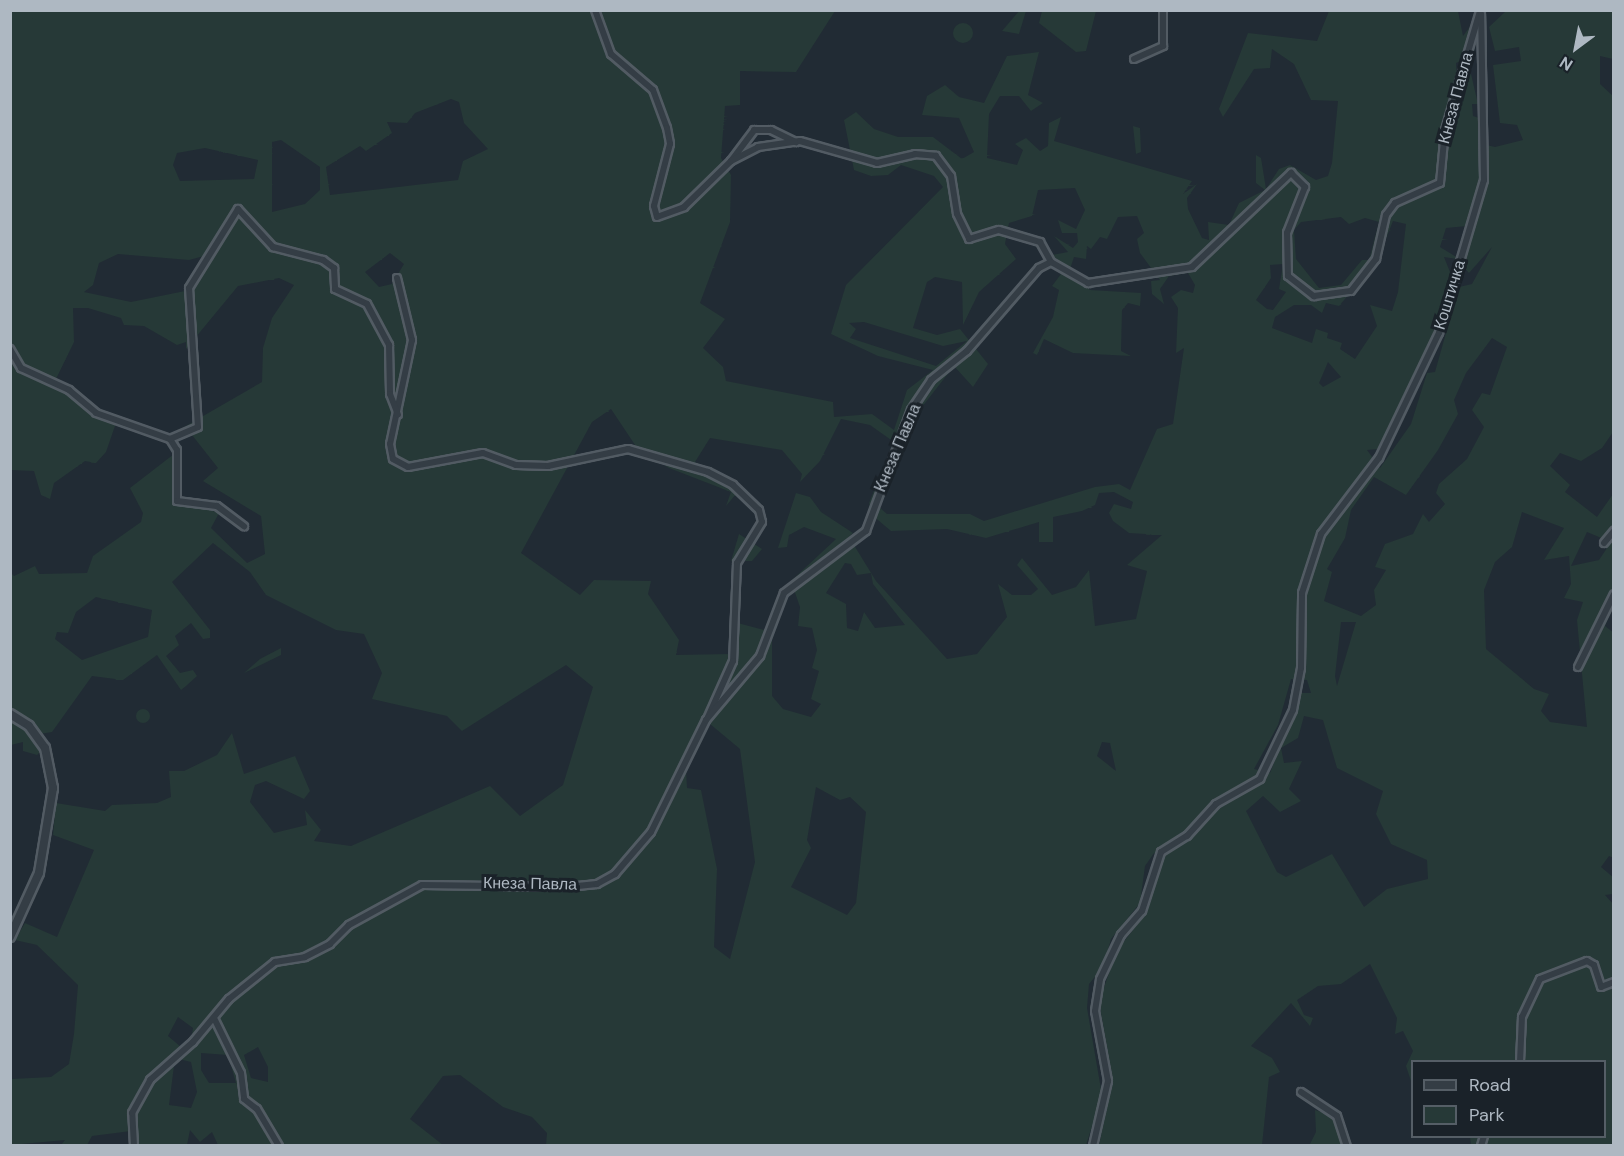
<!DOCTYPE html>
<html>
<head>
<meta charset="utf-8">
<style>
  body { margin:0 }
  #map { position:relative; width:1624px; height:1156px; overflow:hidden; background:#212b34; font-family:"DM Sans",sans-serif }
  div>[style] { position:absolute }
  [style*='--x'] { left:calc(var(--x)*1px); top:calc(var(--y)*1px); width:calc(var(--w)*1px); rotate:calc(var(--a)*1deg) }
  .green>* { inset:0; background:#263937 }
  .round { border-radius:50% }
  .roads { filter:drop-shadow(2px 0 #525b63) drop-shadow(-2px 0 #525b63) drop-shadow(0 2px #525b63) drop-shadow(0 -2px #525b63) }
  .minor>* { height:6px; margin:-3px; padding:0 3px; transform-origin:3px; border-radius:3px; background:#343d45 }
  .tertiary>* { height:8px; margin:-4px; padding:0 4px; transform-origin:4px; border-radius:4px; background:#343d45 }
  span { translate:-50% -50%; white-space:nowrap; text-align:center; line-height:1.15; -webkit-text-stroke:6px #1a2229; paint-order:stroke }
  .street-label { font-size:16px; color:#aeb8c2 }
  .frame { position:absolute; inset:0; border:12px solid #aeb8c2; pointer-events:none }
  .legend { position:absolute; left:1411px; top:1060px; width:195px; height:78px; box-sizing:border-box; background:#1a2229; border:2px solid #555e66; margin:0; padding:8px 10px; list-style:none; font-size:18px; color:#aeb8c2 }
  .legend li { display:flex; align-items:center; gap:12px; height:30px }
  .legend b { width:30px; border:2px solid #555e66 }
  .north { position:absolute; left:1546px; top:18px; width:60px; height:60px; -webkit-text-stroke:4px #1a2229; paint-order:stroke; rotate:212deg; font-size:16px; font-weight:700; line-height:24px; text-align:center; color:#aeb8c2 }
  .north::after { content:''; display:block; margin:auto; width:21px; height:27px; background:#aeb8c2; clip-path:polygon(50% 0,100% 100%,50% 72%,0 100%) }
</style>
</head>
<body>
<div id="map">
  <div class="green">
    <i style="clip-path:polygon(1020px 10px,1026px 11px,1019px 34px,1002px 31px)"></i>
    <i style="clip-path:polygon(evenodd,11px 11px,835px 11px,796px 72px,740px 71px,740px 105px,725px 106px,721px 158px,731px 175px,730px 222px,700px 303px,725px 319px,703px 348px,723px 367px,726px 381px,833px 402px,834px 417px,872px 414px,894px 430px,907px 390px,933px 370px,878px 356px,831px 334px,846px 285px,943px 187px,934px 176px,901px 165px,888px 175px,871px 176px,854px 170px,844px 120px,856px 112px,874px 129px,898px 137px,933px 137px,962px 159px,974px 152px,959px 118px,922px 115px,927px 96px,945px 85px,959px 97px,984px 103px,1007px 56px,1039px 52px,1028px 95px,1043px 103px,1031px 111px,1019px 96px,1000px 96px,989px 114px,987px 158px,1017px 165px,1023px 150px,1015px 144px,1026px 138px,1040px 151px,1048px 146px,1049px 123px,1061px 117px,1054px 141px,1192px 181px,1183px 194px,1197px 184px,1187px 198px,1188px 209px,1202px 238px,1209px 240px,1208px 222px,1229px 225px,1239px 203px,1265px 190px,1256px 183px,1256px 155px,1261px 158px,1266px 189px,1279px 169px,1290px 165px,1316px 180px,1328px 176px,1332px 163px,1338px 101px,1311px 100px,1294px 64px,1272px 49px,1270px 68px,1254px 69px,1223px 117px,1219px 109px,1248px 33px,1317px 41px,1329px 11px,1458px 11px,1463px 36px,1475px 20px,1476px 32px,1474px 55px,1456px 63px,1457px 79px,1471px 74px,1478px 104px,1472px 104px,1473px 116px,1479px 118px,1482px 144px,1495px 147px,1523px 140px,1517px 125px,1500px 123px,1493px 65px,1521px 61px,1519px 47px,1495px 51px,1489px 27px,1506px 11px,1613px 11px,1613px 59px,1600px 56px,1600px 84px,1614px 97px,1613px 432px,1602px 448px,1581px 461px,1560px 453px,1550px 466px,1570px 485px,1565px 492px,1597px 517px,1613px 494px,1613px 606px,1605px 626px,1614px 633px,1614px 858px,1609px 856px,1601px 867px,1614px 878px,1613px 894px,1605px 895px,1614px 905px,1613px 1145px,1471px 1145px,1470px 1137px,1604px 1136px,1604px 1062px,1412px 1062px,1412px 1084px,1406px 1066px,1413px 1051px,1403px 1031px,1395px 1034px,1397px 1018px,1370px 964px,1341px 984px,1318px 986px,1297px 1000px,1304px 1015px,1313px 1018px,1310px 1026px,1291px 1003px,1251px 1046px,1272px 1058px,1280px 1072px,1269px 1077px,1262px 1145px,1099px 1145px,1113px 1080px,1099px 1002px,1117px 950px,1146px 914px,1162px 860px,1154px 853px,1145px 866px,1140px 903px,1111px 939px,1103px 967px,1089px 984px,1087px 1008px,1102px 1095px,1086px 1145px,546px 1145px,547px 1133px,532px 1117px,503px 1107px,460px 1075px,443px 1076px,410px 1119px,443px 1145px,218px 1145px,212px 1132px,200px 1142px,190px 1130px,187px 1145px,133px 1145px,131px 1131px,92px 1136px,87px 1145px,61px 1145px,65px 1140px,11px 1145px,12px 1079px,51px 1077px,69px 1064px,74px 1034px,78px 985px,37px 945px,15px 940px,25px 923px,57px 937px,94px 850px,53px 835px,56px 803px,105px 811px,112px 805px,157px 803px,171px 797px,169px 771px,184px 771px,217px 755px,232px 733px,244px 774px,295px 756px,310px 791px,304px 799px,266px 781px,255px 785px,250px 802px,274px 833px,307px 825px,305px 810px,321px 830px,314px 841px,351px 846px,490px 786px,520px 816px,563px 785px,593px 687px,566px 665px,462px 731px,447px 716px,372px 699px,382px 673px,364px 634px,336px 630px,266px 595px,250px 572px,213px 543px,172px 582px,210px 630px,210px 638px,203px 639px,191px 623px,175px 636px,179px 645px,166px 656px,180px 673px,193px 670px,197px 676px,186px 686px,181px 690px,157px 655px,123px 680px,92px 676px,52px 732px,40px 734px,11px 710px,10px 572px,14px 576px,35px 566px,39px 574px,87px 573px,93px 556px,141px 522px,143px 513px,130px 488px,174px 454px,172px 490px,180px 499px,219px 513px,211px 528px,247px 563px,265px 554px,261px 516px,203px 481px,218px 468px,192px 435px,176px 440px,172px 434px,262px 382px,263px 348px,272px 318px,294px 285px,279px 278px,238px 286px,186px 349px,186px 342px,177px 345px,144px 326px,124px 325px,121px 318px,88px 308px,73px 308px,74px 342px,56px 379px,117px 420px,106px 452px,96px 463px,85px 461px,54px 483px,50px 499px,41px 495px,34px 471px,11px 470px,11px 11px,451px 99px,459px 102px,464px 123px,488px 149px,463px 161px,458px 180px,330px 195px,326px 167px,360px 146px,366px 151px,392px 133px,387px 122px,407px 123px,415px 113px,451px 99px,11px 11px,281px 140px,320px 167px,320px 190px,305px 204px,272px 212px,272px 142px,281px 140px,11px 11px,205px 148px,258px 160px,254px 179px,180px 181px,173px 165px,177px 153px,205px 148px,11px 11px,1075px 188px,1085px 210px,1076px 229px,1058px 220px,1062px 233px,1077px 233px,1078px 242px,1073px 248px,1054px 236px,1068px 252px,1052px 255px,1061px 274px,1052px 286px,1059px 290px,1053px 317px,1033px 353px,1037px 355px,1044px 339px,1073px 353px,1131px 356px,1121px 351px,1122px 310px,1128px 303px,1140px 306px,1141px 293px,1090px 290px,1070px 269px,1074px 257px,1086px 259px,1087px 246px,1091px 249px,1100px 237px,1107px 239px,1118px 217px,1137px 216px,1144px 233px,1137px 239px,1140px 253px,1160px 280px,1151px 281px,1152px 294px,1164px 304px,1160px 289px,1169px 276px,1188px 273px,1195px 285px,1193px 293px,1181px 290px,1171px 297px,1178px 308px,1176px 353px,1184px 348px,1173px 424px,1157px 429px,1130px 490px,1119px 484px,1095px 487px,984px 521px,970px 514px,887px 514px,879px 507px,911px 435px,911px 421px,954px 366px,973px 387px,988px 364px,960px 329px,937px 335px,913px 328px,927px 282px,935px 277px,962px 282px,963px 325px,979px 292px,1016px 259px,1005px 244px,1009px 223px,1032px 216px,1038px 190px,1075px 188px,11px 11px,1341px 217px,1349px 224px,1365px 218px,1379px 222px,1369px 260px,1362px 260px,1341px 285px,1319px 288px,1296px 259px,1294px 230px,1301px 222px,1341px 217px,11px 11px,1393px 221px,1406px 224px,1398px 292px,1392px 311px,1370px 305px,1377px 326px,1355px 359px,1340px 349px,1342px 343px,1327px 338px,1328px 333px,1316px 329px,1312px 343px,1272px 328px,1275px 317px,1294px 305px,1311px 305px,1322px 313px,1326px 303px,1339px 306px,1377px 261px,1393px 221px,11px 11px,1467px 226px,1458px 258px,1440px 247px,1446px 228px,1467px 226px,11px 11px,1492px 247px,1472px 284px,1459px 287px,1435px 372px,1427px 373px,1411px 424px,1380px 468px,1367px 450px,1378px 449px,1433px 335px,1452px 277px,1444px 257px,1457px 259px,1469px 273px,1492px 247px,11px 11px,390px 253px,404px 264px,392px 284px,379px 287px,365px 272px,390px 253px,11px 11px,118px 254px,189px 260px,204px 256px,185px 291px,131px 302px,84px 292px,93px 285px,99px 263px,118px 254px,11px 11px,1283px 264px,1279px 289px,1286px 292px,1273px 310px,1267px 309px,1256px 300px,1271px 278px,1270px 265px,1283px 264px,11px 11px,864px 322px,943px 346px,967px 341px,936px 366px,850px 338px,856px 329px,849px 323px,864px 322px,11px 11px,1492px 338px,1507px 347px,1490px 395px,1482px 393px,1472px 410px,1484px 427px,1467px 459px,1439px 484px,1436px 493px,1445px 504px,1429px 522px,1423px 514px,1413px 534px,1385px 544px,1375px 567px,1386px 570px,1374px 590px,1376px 605px,1361px 616px,1324px 601px,1332px 572px,1327px 569px,1345px 538px,1351px 510px,1374px 477px,1406px 495px,1438px 450px,1458px 414px,1454px 400px,1466px 373px,1492px 338px,11px 11px,1328px 362px,1341px 377px,1323px 387px,1319px 383px,1328px 362px,11px 11px,611px 409px,637px 448px,669px 468px,731px 492px,726px 506px,742px 487px,695px 462px,710px 438px,782px 450px,802px 474px,800px 482px,820px 461px,841px 419px,870px 425px,894px 442px,869px 503px,872px 515px,891px 531px,947px 529px,986px 538px,1039px 522px,1039px 542px,1053px 542px,1053px 517px,1082px 511px,1095px 505px,1099px 493px,1114px 492px,1133px 502px,1131px 509px,1114px 504px,1109px 513px,1113px 521px,1129px 533px,1162px 535px,1127px 565px,1147px 571px,1136px 619px,1095px 626px,1089px 570px,1076px 587px,1052px 595px,1022px 558px,1017px 565px,1038px 589px,1031px 595px,1012px 595px,998px 584px,1007px 617px,977px 654px,947px 659px,876px 581px,849px 537px,853px 533px,821px 512px,810px 497px,796px 493px,778px 548px,787px 547px,789px 535px,804px 527px,836px 539px,791px 581px,800px 607px,798px 626px,812px 628px,817px 650px,812px 668px,819px 671px,811px 699px,821px 704px,811px 717px,783px 709px,772px 696px,772px 632px,734px 622px,729px 624px,730px 654px,676px 655px,679px 640px,648px 594px,651px 581px,594px 580px,580px 595px,521px 553px,592px 422px,611px 409px,11px 11px,1522px 512px,1564px 528px,1544px 560px,1569px 556px,1571px 584px,1564px 598px,1583px 602px,1577px 620px,1587px 727px,1550px 722px,1541px 711px,1549px 694px,1534px 689px,1486px 649px,1484px 590px,1495px 562px,1512px 547px,1522px 512px,11px 11px,1587px 532px,1611px 542px,1599px 560px,1571px 566px,1587px 532px,11px 11px,845px 563px,851px 564px,857px 575px,871px 573px,873px 584px,905px 625px,875px 628px,864px 612px,858px 631px,847px 628px,846px 604px,826px 593px,845px 563px,11px 11px,96px 597px,152px 610px,148px 637px,82px 660px,55px 639px,57px 632px,68px 633px,76px 612px,96px 597px,11px 11px,1341px 622px,1356px 622px,1337px 686px,1335px 676px,1341px 622px,11px 11px,1291px 679px,1307px 680px,1311px 693px,1301px 693px,1270px 773px,1254px 769px,1278px 725px,1291px 679px,11px 11px,1304px 716px,1323px 720px,1337px 768px,1383px 791px,1376px 814px,1391px 844px,1427px 860px,1428px 879px,1387px 889px,1364px 907px,1332px 854px,1286px 877px,1277px 872px,1246px 811px,1263px 796px,1280px 812px,1301px 801px,1289px 789px,1302px 761px,1284px 763px,1281px 748px,1298px 738px,1304px 716px,11px 11px,710px 724px,740px 749px,755px 862px,730px 959px,714px 947px,717px 869px,701px 790px,687px 788px,685px 751px,693px 754px,710px 724px,11px 11px,1102px 742px,1110px 743px,1116px 771px,1097px 756px,1102px 742px,11px 11px,816px 787px,840px 800px,850px 797px,866px 812px,856px 903px,847px 915px,791px 887px,811px 848px,807px 840px,816px 787px,11px 11px,178px 1017px,193px 1028px,191px 1041px,210px 1029px,162px 1071px,181px 1047px,168px 1036px,178px 1017px,11px 11px,258px 1047px,268px 1067px,268px 1082px,251px 1078px,244px 1055px,258px 1047px,11px 11px,201px 1053px,228px 1055px,236px 1083px,209px 1083px,201px 1070px,201px 1053px,11px 11px,175px 1058px,191px 1062px,197px 1092px,191px 1108px,169px 1105px,175px 1058px)"></i>
    <i style="clip-path:polygon(1042px 11px,1096px 11px,1086px 51px,1076px 52px,1039px 23px)"></i>
    <i class="round" style="left:953px;top:23px;width:20px;height:20px"></i>
    <i style="clip-path:polygon(1133px 126px,1140px 128px,1141px 152px,1136px 154px)"></i>
    <i style="clip-path:polygon(739px 534px,762px 549px,752px 561px,731px 561px)"></i>
    <i style="clip-path:polygon(281px 648px,281px 655px,244px 673px,260px 659px)"></i>
    <i class="round" style="left:136px;top:709px;width:14px;height:14px"></i>
    <i style="clip-path:polygon(10px 717px,25px 726px,42px 750px,37px 755px,23px 751px,23px 742px,11px 745px)"></i>
    <i style="clip-path:polygon(1315px 1110px,1336px 1117px,1344px 1145px,1309px 1146px,1316px 1132px)"></i>
  </div>
  <div class="roads">
    <div class="minor">
      <i style="--x:595;--y:10;--w:47;--a:70"></i>
      <i style="--x:611;--y:54;--w:55;--a:40.6"></i>
      <i style="--x:653;--y:90;--w:40;--a:69.8"></i>
      <i style="--x:667;--y:128;--w:16;--a:79"></i>
      <i style="--x:670;--y:144;--w:64;--a:104.5"></i>
      <i style="--x:654;--y:206;--w:11;--a:75"></i>
      <i style="--x:657;--y:217;--w:29;--a:-20"></i>
      <i style="--x:684;--y:207;--w:66;--a:-44.4"></i>
      <i style="--x:731;--y:161;--w:39;--a:-53"></i>
      <i style="--x:754;--y:130;--w:17;--a:0"></i>
      <i style="--x:771;--y:130;--w:28;--a:26"></i>
      <i style="--x:1134;--y:59;--w:32;--a:-24"></i>
      <i style="--x:1163;--y:46;--w:36;--a:-90"></i>
      <i style="--x:731;--y:161;--w:30;--a:-27"></i>
      <i style="--x:758;--y:147;--w:42;--a:-8.1"></i>
      <i style="--x:800;--y:141;--w:80;--a:15.9"></i>
      <i style="--x:877;--y:163;--w:39;--a:-13"></i>
      <i style="--x:915;--y:154;--w:21;--a:5"></i>
      <i style="--x:936;--y:156;--w:25;--a:53"></i>
      <i style="--x:951;--y:176;--w:38;--a:81"></i>
      <i style="--x:957;--y:214;--w:28;--a:64"></i>
      <i style="--x:969;--y:239;--w:31;--a:-17"></i>
      <i style="--x:999;--y:230;--w:43;--a:16.3"></i>
      <i style="--x:1040;--y:242;--w:23;--a:61"></i>
      <i style="--x:397;--y:278;--w:64;--a:76.4"></i>
      <i style="--x:412;--y:340;--w:106;--a:101.9"></i>
      <i style="--x:390;--y:444;--w:15;--a:79"></i>
      <i style="--x:393;--y:459;--w:17;--a:28"></i>
      <i style="--x:408;--y:467;--w:76;--a:-10.6"></i>
      <i style="--x:483;--y:453;--w:35;--a:20"></i>
      <i style="--x:516;--y:465;--w:32;--a:2"></i>
      <i style="--x:548;--y:466;--w:82;--a:-12"></i>
      <i style="--x:628;--y:449;--w:83;--a:16"></i>
      <i style="--x:708;--y:472;--w:28;--a:27"></i>
      <i style="--x:733;--y:485;--w:36;--a:44"></i>
      <i style="--x:759;--y:510;--w:12;--a:76"></i>
      <i style="--x:762;--y:522;--w:48;--a:121.4"></i>
      <i style="--x:737;--y:563;--w:98;--a:92.3"></i>
      <i style="--x:733;--y:661;--w:61;--a:114.1"></i>
      <i style="--x:10;--y:349;--w:22;--a:60"></i>
      <i style="--x:21;--y:368;--w:53;--a:24.6"></i>
      <i style="--x:69;--y:390;--w:35;--a:40"></i>
      <i style="--x:96;--y:413;--w:78;--a:19.4"></i>
      <i style="--x:170;--y:439;--w:13;--a:58"></i>
      <i style="--x:177;--y:450;--w:51;--a:90"></i>
      <i style="--x:177;--y:501;--w:40;--a:7.1"></i>
      <i style="--x:217;--y:506;--w:34;--a:37"></i>
      <i style="--x:170;--y:439;--w:30;--a:-23"></i>
      <i style="--x:198;--y:427;--w:139;--a:-93.7"></i>
      <i style="--x:189;--y:288;--w:93;--a:-58.2"></i>
      <i style="--x:238;--y:209;--w:52;--a:47.4"></i>
      <i style="--x:273;--y:247;--w:52;--a:14.6"></i>
      <i style="--x:323;--y:260;--w:14;--a:36"></i>
      <i style="--x:334;--y:268;--w:21;--a:87"></i>
      <i style="--x:335;--y:289;--w:35;--a:25"></i>
      <i style="--x:367;--y:304;--w:47;--a:61.8"></i>
      <i style="--x:389;--y:345;--w:49;--a:88.8"></i>
      <i style="--x:390;--y:394;--w:22;--a:69"></i>
      <i style="--x:1604;--y:543;--w:16;--a:-50"></i>
      <i style="--x:1578;--y:667;--w:81;--a:-63.7"></i>
      <i style="--x:214;--y:1018;--w:61;--a:63.9"></i>
      <i style="--x:241;--y:1073;--w:26;--a:83"></i>
      <i style="--x:244;--y:1099;--w:16;--a:38"></i>
      <i style="--x:257;--y:1109;--w:43;--a:59.3"></i>
      <i style="--x:1520;--y:1062;--w:45;--a:-87.5"></i>
      <i style="--x:1522;--y:1017;--w:42;--a:-64.7"></i>
      <i style="--x:1540;--y:979;--w:50;--a:-21"></i>
      <i style="--x:1587;--y:961;--w:8;--a:30"></i>
      <i style="--x:1594;--y:965;--w:23;--a:72"></i>
      <i style="--x:1601;--y:987;--w:14;--a:-21"></i>
      <i style="--x:1301;--y:1092;--w:43;--a:33.7"></i>
      <i style="--x:1337;--y:1116;--w:32;--a:72"></i>
      <i style="--x:134;--y:1146;--w:33;--a:-93"></i>
      <i style="--x:132;--y:1113;--w:38;--a:-61"></i>
      <i style="--x:150;--y:1080;--w:57;--a:-41.5"></i>
      <i style="--x:193;--y:1042;--w:56;--a:-50.1"></i>
      <i style="--x:229;--y:999;--w:59;--a:-38.8"></i>
      <i style="--x:275;--y:962;--w:30;--a:-9"></i>
      <i style="--x:305;--y:957;--w:28;--a:-27"></i>
      <i style="--x:330;--y:944;--w:27;--a:-45"></i>
      <i style="--x:349;--y:925;--w:83;--a:-28.7"></i>
      <i style="--x:422;--y:885;--w:146;--a:0.8"></i>
      <i style="--x:568;--y:887;--w:29;--a:-6"></i>
      <i style="--x:597;--y:884;--w:21;--a:-29"></i>
      <i style="--x:615;--y:874;--w:55;--a:-49.4"></i>
      <i style="--x:651;--y:832;--w:125;--a:-63.8"></i>
      <i style="--x:706;--y:720;--w:84;--a:-49.8"></i>
      <i style="--x:760;--y:656;--w:67;--a:-69.1"></i>
      <i style="--x:784;--y:593;--w:103;--a:-37.1"></i>
      <i style="--x:866;--y:531;--w:129;--a:-69.6"></i>
      <i style="--x:911;--y:410;--w:36;--a:-56"></i>
      <i style="--x:931;--y:380;--w:46;--a:-38.9"></i>
      <i style="--x:967;--y:351;--w:110;--a:-49.1"></i>
      <i style="--x:1039;--y:268;--w:13;--a:-27"></i>
      <i style="--x:1051;--y:262;--w:43;--a:29.6"></i>
      <i style="--x:1088;--y:283;--w:105;--a:-8.7"></i>
      <i style="--x:1192;--y:267;--w:137;--a:-43.5"></i>
      <i style="--x:1291;--y:173;--w:20;--a:45"></i>
      <i style="--x:1305;--y:187;--w:49;--a:111.4"></i>
      <i style="--x:1287;--y:233;--w:43;--a:88.7"></i>
      <i style="--x:1288;--y:276;--w:33;--a:38"></i>
      <i style="--x:1314;--y:296;--w:37;--a:-8"></i>
      <i style="--x:1351;--y:291;--w:41;--a:-52"></i>
      <i style="--x:1376;--y:259;--w:45;--a:-77.2"></i>
      <i style="--x:1386;--y:215;--w:15;--a:-53"></i>
      <i style="--x:1395;--y:203;--w:49;--a:-24"></i>
      <i style="--x:1440;--y:183;--w:53;--a:-84.6"></i>
      <i style="--x:1445;--y:130;--w:124;--a:-73.6"></i>
      <i style="--x:1093;--y:1146;--w:67;--a:-77"></i>
      <i style="--x:1108;--y:1081;--w:71;--a:-100.5"></i>
      <i style="--x:1095;--y:1011;--w:32;--a:-81"></i>
      <i style="--x:1100;--y:979;--w:49;--a:-64.5"></i>
      <i style="--x:1121;--y:935;--w:32;--a:-49"></i>
      <i style="--x:1142;--y:911;--w:62;--a:-72.1"></i>
      <i style="--x:1161;--y:852;--w:31;--a:-32"></i>
      <i style="--x:1187;--y:836;--w:43;--a:-47.8"></i>
      <i style="--x:1216;--y:804;--w:51;--a:-29.6"></i>
      <i style="--x:1260;--y:779;--w:76;--a:-64.4"></i>
      <i style="--x:1293;--y:710;--w:43;--a:-79.2"></i>
      <i style="--x:1301;--y:668;--w:75;--a:-89.2"></i>
      <i style="--x:1302;--y:593;--w:62;--a:-72.1"></i>
      <i style="--x:1321;--y:534;--w:96;--a:-52.7"></i>
      <i style="--x:1379;--y:458;--w:139;--a:-64.4"></i>
      <i style="--x:1439;--y:333;--w:159;--a:-73.6"></i>
      <i style="--x:1484;--y:180;--w:166;--a:-91"></i>
      <i style="--x:1481;--y:1146;--w:10;--a:-73"></i>
    </div>
    <div class="tertiary">
      <i style="--x:10;--y:714;--w:22;--a:32"></i>
      <i style="--x:29;--y:726;--w:27;--a:54"></i>
      <i style="--x:45;--y:748;--w:41;--a:78.7"></i>
      <i style="--x:53;--y:788;--w:86;--a:99.4"></i>
      <i style="--x:39;--y:873;--w:70;--a:114.4"></i>
    </div>
  </div>
  <div class="street-label">
    <span style="left:1456px;top:98px;rotate:-75deg">Кнеза Павла</span>
    <span style="left:1450px;top:295px;rotate:-73deg">Коштичка</span>
    <span style="left:898px;top:448px;rotate:-67deg">Кнеза Павла</span>
    <span style="left:530px;top:884px;rotate:1deg">Кнеза Павла</span>
  </div>
  <div class="frame"></div>
  <ul class="legend">
  <li><b style="height:8px;background:#343d45"></b>Road</li>
  <li><b style="height:16px;background:#263937"></b>Park</li>
  </ul>
  <div class="north">N</div>
</div>
</body>
</html>
